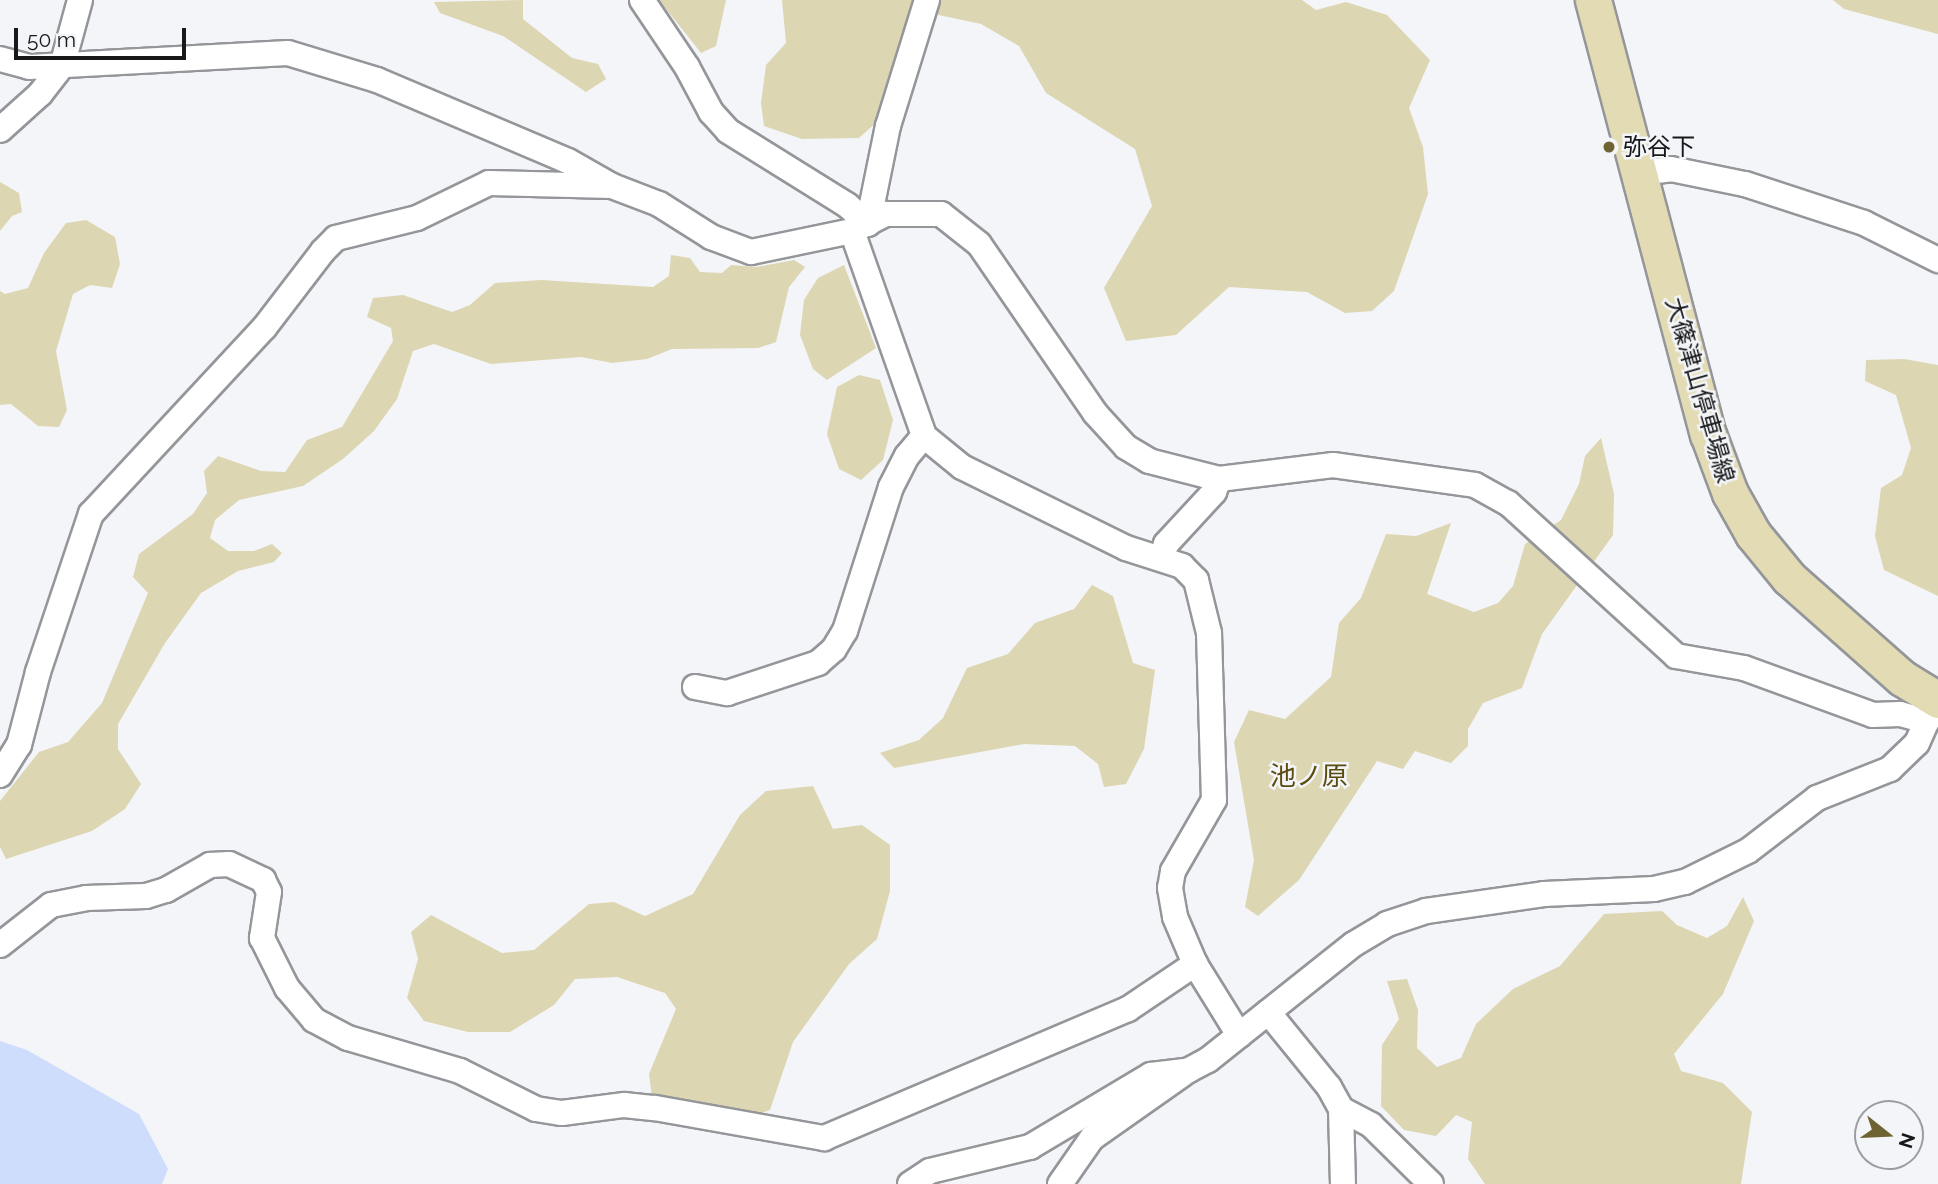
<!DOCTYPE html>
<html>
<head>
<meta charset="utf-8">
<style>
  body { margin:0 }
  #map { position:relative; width:1938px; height:1184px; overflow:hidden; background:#f3f5f8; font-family:Raleway,"Noto Sans JP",sans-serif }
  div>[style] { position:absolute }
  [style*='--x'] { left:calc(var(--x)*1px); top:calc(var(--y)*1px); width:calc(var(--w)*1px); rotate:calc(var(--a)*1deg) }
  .green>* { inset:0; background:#ddd6b3 }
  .water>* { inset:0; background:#ceddfc }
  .roads { filter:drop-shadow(2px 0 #949699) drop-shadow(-2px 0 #949699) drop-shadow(0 2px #949699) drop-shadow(0 -2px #949699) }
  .minor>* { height:24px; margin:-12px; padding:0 12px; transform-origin:12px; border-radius:12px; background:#fff }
  .secondary>* { height:35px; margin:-17.5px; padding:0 17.5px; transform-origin:17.5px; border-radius:17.5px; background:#e2dbb4 }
  .dots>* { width:19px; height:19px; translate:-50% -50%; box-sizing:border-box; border:4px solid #f3f5f8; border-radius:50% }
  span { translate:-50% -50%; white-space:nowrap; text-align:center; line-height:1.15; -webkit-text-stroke:5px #f3f5f8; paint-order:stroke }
  .poi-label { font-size:24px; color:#171819 }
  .left { translate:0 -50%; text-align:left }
  .street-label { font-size:24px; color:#171819 }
  .neighbourhood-label { font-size:26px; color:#594c0d }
  .north { position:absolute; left:1854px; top:1100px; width:70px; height:70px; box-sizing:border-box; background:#f3f5f8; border:2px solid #9b9d9f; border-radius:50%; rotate:108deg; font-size:19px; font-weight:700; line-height:28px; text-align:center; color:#171819 }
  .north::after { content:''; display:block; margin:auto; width:24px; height:32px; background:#6f6431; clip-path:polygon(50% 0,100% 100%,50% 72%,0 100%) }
  .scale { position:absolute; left:14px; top:28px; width:172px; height:32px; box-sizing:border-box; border:4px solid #171819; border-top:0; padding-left:9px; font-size:21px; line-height:24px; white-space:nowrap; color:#171819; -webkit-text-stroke:5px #f3f5f8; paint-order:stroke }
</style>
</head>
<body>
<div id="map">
  <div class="green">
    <i style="clip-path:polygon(523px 0,523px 19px,572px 58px,598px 64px,606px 79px,586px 92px,503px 36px,440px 13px,434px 2px)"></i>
    <i style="clip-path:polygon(659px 0,726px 0,716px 46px,701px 53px)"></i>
    <i style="clip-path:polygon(782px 0,914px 0,879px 120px,859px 138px,802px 139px,764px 126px,761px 103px,766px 65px,786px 43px)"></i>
    <i style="clip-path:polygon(937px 0,1302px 0,1316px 10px,1346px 2px,1387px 15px,1430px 60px,1409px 108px,1423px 147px,1428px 194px,1394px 291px,1372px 311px,1345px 313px,1307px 292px,1229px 287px,1176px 335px,1126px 341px,1104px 288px,1152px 206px,1135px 149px,1046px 93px,1019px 46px,981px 24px,934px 14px)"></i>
    <i style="clip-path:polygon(1833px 0,1938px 0,1938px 34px,1844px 9px)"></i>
    <i style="clip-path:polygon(0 182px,19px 193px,22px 212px,12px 216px,0 231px)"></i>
    <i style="clip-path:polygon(86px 220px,115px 237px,120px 264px,112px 288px,90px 285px,73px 294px,56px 351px,67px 410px,59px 427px,38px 426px,11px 404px,0 405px,0 291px,5px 294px,28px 288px,44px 253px,66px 223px)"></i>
    <i style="clip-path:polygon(671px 255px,690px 258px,700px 272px,722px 273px,731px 265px,756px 267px,794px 260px,805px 267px,789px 287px,776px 342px,758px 348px,672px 349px,647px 359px,612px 363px,581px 357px,491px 364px,434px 344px,413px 351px,397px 399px,374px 431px,343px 459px,303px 486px,239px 500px,215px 520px,210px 538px,228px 551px,254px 551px,272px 544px,282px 553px,274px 562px,238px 571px,201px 593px,165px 643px,118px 724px,118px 749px,141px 784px,125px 809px,92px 831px,6px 859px,0 847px,0 801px,39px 752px,68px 742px,102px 703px,148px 593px,133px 577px,139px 554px,193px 514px,207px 493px,204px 471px,218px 456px,261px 471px,285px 472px,307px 440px,342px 427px,393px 341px,391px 328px,367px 317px,373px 298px,403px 295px,452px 312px,470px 305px,495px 283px,541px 280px,653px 287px,669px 276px)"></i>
    <i style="clip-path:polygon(844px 265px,876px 348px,827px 380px,813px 369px,800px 335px,804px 300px,818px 278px)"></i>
    <i style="clip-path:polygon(1904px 359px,1938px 365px,1938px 596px,1884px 570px,1875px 536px,1881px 488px,1902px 475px,1911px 448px,1896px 395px,1865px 381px,1866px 360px)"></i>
    <i style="clip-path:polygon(859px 375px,880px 380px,893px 420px,883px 460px,861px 480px,839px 469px,827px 434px,837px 387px)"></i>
    <i style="clip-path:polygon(1601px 438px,1614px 494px,1613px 535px,1542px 634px,1522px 688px,1483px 703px,1468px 729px,1468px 746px,1451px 763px,1415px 751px,1403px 769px,1377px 761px,1299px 880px,1258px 916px,1245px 907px,1254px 860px,1234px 742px,1249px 710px,1285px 719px,1331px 677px,1339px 623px,1361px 598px,1386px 534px,1416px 536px,1451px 523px,1427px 594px,1474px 612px,1498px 603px,1513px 586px,1525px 544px,1561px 520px,1579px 484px,1585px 456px)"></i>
    <i style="clip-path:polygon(1092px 585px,1113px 596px,1133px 663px,1155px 670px,1144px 749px,1126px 784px,1104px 787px,1098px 764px,1075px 746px,1024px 744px,894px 768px,880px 753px,919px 740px,943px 718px,967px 668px,1008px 654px,1035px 623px,1074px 609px)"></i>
    <i style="clip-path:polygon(813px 786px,833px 829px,862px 825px,890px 845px,890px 891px,877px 939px,849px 964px,793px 1042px,770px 1110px,746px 1118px,652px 1097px,649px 1074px,676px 1009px,665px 993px,617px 977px,575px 979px,554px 1005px,510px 1032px,468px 1032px,424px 1021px,407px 998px,418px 959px,411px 932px,431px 915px,502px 953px,534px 950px,589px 904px,614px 902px,645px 916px,693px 894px,740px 815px,766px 791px)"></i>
    <i style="clip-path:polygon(1743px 897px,1754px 921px,1723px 994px,1674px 1054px,1681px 1071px,1723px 1083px,1752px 1112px,1741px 1184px,1485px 1184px,1468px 1159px,1472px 1122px,1456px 1115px,1436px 1136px,1404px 1130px,1381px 1106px,1382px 1045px,1399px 1019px,1387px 981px,1407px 979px,1418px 1010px,1417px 1048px,1437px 1067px,1461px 1058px,1476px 1024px,1513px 989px,1560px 966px,1604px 914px,1662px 911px,1677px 925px,1707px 938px,1727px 926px)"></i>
  </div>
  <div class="water">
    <i style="clip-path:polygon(0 1041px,27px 1050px,139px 1114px,168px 1169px,162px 1184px,0 1184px)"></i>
  </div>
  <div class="roads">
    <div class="minor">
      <i style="--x:642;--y:0;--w:81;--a:56.1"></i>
      <i style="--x:687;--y:67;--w:51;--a:61.9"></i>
      <i style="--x:711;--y:112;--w:25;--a:48"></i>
      <i style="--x:728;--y:131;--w:140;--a:31.9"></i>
      <i style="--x:847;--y:205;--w:28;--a:42"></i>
      <i style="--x:0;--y:59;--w:30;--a:15"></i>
      <i style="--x:29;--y:67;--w:259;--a:-3.1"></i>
      <i style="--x:288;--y:53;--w:93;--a:16.9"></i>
      <i style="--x:377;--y:80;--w:207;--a:23"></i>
      <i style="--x:568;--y:161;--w:51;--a:29.6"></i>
      <i style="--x:612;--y:186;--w:50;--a:21"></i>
      <i style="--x:659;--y:204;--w:62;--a:32.4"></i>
      <i style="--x:711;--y:237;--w:43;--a:20.6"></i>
      <i style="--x:751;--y:252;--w:103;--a:-11.7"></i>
      <i style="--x:852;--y:231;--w:38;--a:-27"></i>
      <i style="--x:886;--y:214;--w:55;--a:0"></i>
      <i style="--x:941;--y:214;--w:48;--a:38.3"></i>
      <i style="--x:979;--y:244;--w:205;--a:55.5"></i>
      <i style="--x:1095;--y:413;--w:46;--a:47.6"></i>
      <i style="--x:1126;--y:447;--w:27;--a:31"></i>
      <i style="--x:1149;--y:461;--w:72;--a:14.4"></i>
      <i style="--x:1219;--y:479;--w:115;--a:-7"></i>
      <i style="--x:1333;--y:465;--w:143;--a:8"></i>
      <i style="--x:1475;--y:485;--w:38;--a:29"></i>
      <i style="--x:1508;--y:503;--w:227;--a:42.3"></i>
      <i style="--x:1676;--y:656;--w:69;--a:10"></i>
      <i style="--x:1744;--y:668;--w:137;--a:20"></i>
      <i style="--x:1873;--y:715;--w:27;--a:-2"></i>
      <i style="--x:1900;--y:714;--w:28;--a:15"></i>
      <i style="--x:1927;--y:721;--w:24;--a:-68"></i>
      <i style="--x:0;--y:130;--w:54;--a:-42"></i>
      <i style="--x:40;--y:94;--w:36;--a:-52"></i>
      <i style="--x:62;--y:66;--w:68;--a:-74.7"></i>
      <i style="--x:1640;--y:173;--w:31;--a:-7"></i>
      <i style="--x:1671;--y:169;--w:76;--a:11.5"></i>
      <i style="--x:1745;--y:184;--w:125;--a:18.1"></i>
      <i style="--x:1864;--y:223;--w:83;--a:26.6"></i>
      <i style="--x:868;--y:224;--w:100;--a:-78.5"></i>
      <i style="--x:888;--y:126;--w:132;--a:-72.8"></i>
      <i style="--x:852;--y:231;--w:217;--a:70.6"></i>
      <i style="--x:924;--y:436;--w:49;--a:39.2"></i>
      <i style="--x:962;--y:467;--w:183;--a:26.3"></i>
      <i style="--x:1126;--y:548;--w:59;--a:17.8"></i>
      <i style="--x:1182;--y:566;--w:20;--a:45"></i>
      <i style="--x:1196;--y:580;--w:55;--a:76.2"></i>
      <i style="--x:1209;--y:633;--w:167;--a:88.3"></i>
      <i style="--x:1214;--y:800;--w:82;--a:120"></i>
      <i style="--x:1173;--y:871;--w:17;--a:100"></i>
      <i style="--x:1170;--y:888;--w:29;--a:80"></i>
      <i style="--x:1175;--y:917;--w:51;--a:66.9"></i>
      <i style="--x:1195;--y:964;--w:84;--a:58.2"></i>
      <i style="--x:1161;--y:558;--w:15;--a:-70"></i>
      <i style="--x:1166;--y:544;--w:71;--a:-47.3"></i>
      <i style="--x:1214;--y:492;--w:14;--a:-69"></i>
      <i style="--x:695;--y:687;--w:33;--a:11"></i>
      <i style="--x:727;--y:693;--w:96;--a:-18.2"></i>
      <i style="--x:818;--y:663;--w:21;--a:-41"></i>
      <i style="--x:834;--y:649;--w:21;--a:-59"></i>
      <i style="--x:845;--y:631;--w:151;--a:-72.3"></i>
      <i style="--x:891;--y:487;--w:35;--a:-63"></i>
      <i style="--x:907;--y:456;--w:26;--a:-50"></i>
      <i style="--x:0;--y:775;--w:36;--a:-58"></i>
      <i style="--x:19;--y:745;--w:75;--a:-75.4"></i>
      <i style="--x:38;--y:672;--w:167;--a:-71.5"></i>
      <i style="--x:91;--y:514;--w:254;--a:-47.1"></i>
      <i style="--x:264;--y:328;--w:97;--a:-52.5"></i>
      <i style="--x:323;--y:251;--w:18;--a:-45"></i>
      <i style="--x:336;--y:238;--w:83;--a:-13.9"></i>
      <i style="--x:417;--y:218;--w:80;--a:-25.9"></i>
      <i style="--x:489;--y:183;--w:123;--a:1.4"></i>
      <i style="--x:0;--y:945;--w:65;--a:-38.1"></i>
      <i style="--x:51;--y:905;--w:36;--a:-11"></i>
      <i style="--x:86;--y:898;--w:60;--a:-1.9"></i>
      <i style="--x:146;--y:896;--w:21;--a:-17"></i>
      <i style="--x:166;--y:890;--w:51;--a:-29.6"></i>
      <i style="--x:210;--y:865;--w:19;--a:-3"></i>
      <i style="--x:229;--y:864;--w:38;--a:25"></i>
      <i style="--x:263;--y:880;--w:13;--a:63"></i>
      <i style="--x:269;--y:892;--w:47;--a:98.7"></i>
      <i style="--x:262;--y:938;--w:56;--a:63.4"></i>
      <i style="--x:287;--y:988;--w:42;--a:49.8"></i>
      <i style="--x:314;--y:1020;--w:38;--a:28"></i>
      <i style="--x:348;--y:1038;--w:117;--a:16.4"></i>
      <i style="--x:460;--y:1071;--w:85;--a:26.6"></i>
      <i style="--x:536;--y:1109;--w:26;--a:9"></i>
      <i style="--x:562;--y:1113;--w:63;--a:-7.4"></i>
      <i style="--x:624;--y:1105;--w:31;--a:6"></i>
      <i style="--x:655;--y:1108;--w:172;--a:10.1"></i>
      <i style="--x:824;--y:1138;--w:330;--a:-23"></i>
      <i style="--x:1128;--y:1009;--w:81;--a:-33.9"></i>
      <i style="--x:1268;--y:1012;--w:97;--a:50.9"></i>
      <i style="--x:1329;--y:1087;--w:25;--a:61"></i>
      <i style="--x:1341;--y:1109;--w:75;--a:88.5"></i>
      <i style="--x:1341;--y:1109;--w:34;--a:28"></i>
      <i style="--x:1371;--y:1125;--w:84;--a:44.5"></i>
      <i style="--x:910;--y:1184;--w:24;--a:-33"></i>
      <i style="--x:930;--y:1171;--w:103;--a:-13.5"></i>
      <i style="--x:1030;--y:1147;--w:141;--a:-30.8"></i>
      <i style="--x:1151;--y:1075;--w:38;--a:-7"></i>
      <i style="--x:1189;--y:1070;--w:21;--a:-28"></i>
      <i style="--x:1208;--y:1060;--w:186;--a:-38.5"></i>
      <i style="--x:1354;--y:944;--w:39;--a:-31"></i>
      <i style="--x:1387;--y:924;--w:41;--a:-18.4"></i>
      <i style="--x:1426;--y:911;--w:119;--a:-8.2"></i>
      <i style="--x:1544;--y:894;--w:110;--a:-2.6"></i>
      <i style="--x:1654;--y:889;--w:32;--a:-13"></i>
      <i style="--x:1685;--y:882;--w:70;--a:-26.2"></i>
      <i style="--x:1748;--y:851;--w:87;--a:-37.5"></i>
      <i style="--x:1817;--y:798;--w:79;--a:-21.7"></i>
      <i style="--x:1890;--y:769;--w:37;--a:-44"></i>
      <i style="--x:1917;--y:743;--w:24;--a:-66"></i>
      <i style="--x:1060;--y:1184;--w:56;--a:-55.2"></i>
      <i style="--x:1092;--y:1138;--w:111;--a:-35.1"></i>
    </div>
    <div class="secondary">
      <i style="--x:1593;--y:0;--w:449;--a:75.2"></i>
      <i style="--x:1708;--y:434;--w:63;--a:69.6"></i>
      <i style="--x:1730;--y:493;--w:47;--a:60.7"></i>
      <i style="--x:1753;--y:534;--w:57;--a:50.7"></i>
      <i style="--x:1789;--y:578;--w:151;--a:41.5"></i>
      <i style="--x:1902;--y:678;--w:42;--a:31.4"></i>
    </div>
  </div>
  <div class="dots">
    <i style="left:1609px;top:147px;background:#6f6431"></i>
  </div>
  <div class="poi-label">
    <span class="left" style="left:1623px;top:147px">弥谷下</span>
  </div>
  <div class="street-label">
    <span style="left:1700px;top:390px;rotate:74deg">大篠津山停車場線</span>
  </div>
  <div class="neighbourhood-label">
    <span style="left:1309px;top:777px">池ノ原</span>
  </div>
  <div class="north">N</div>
  <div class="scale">50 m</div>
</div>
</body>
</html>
